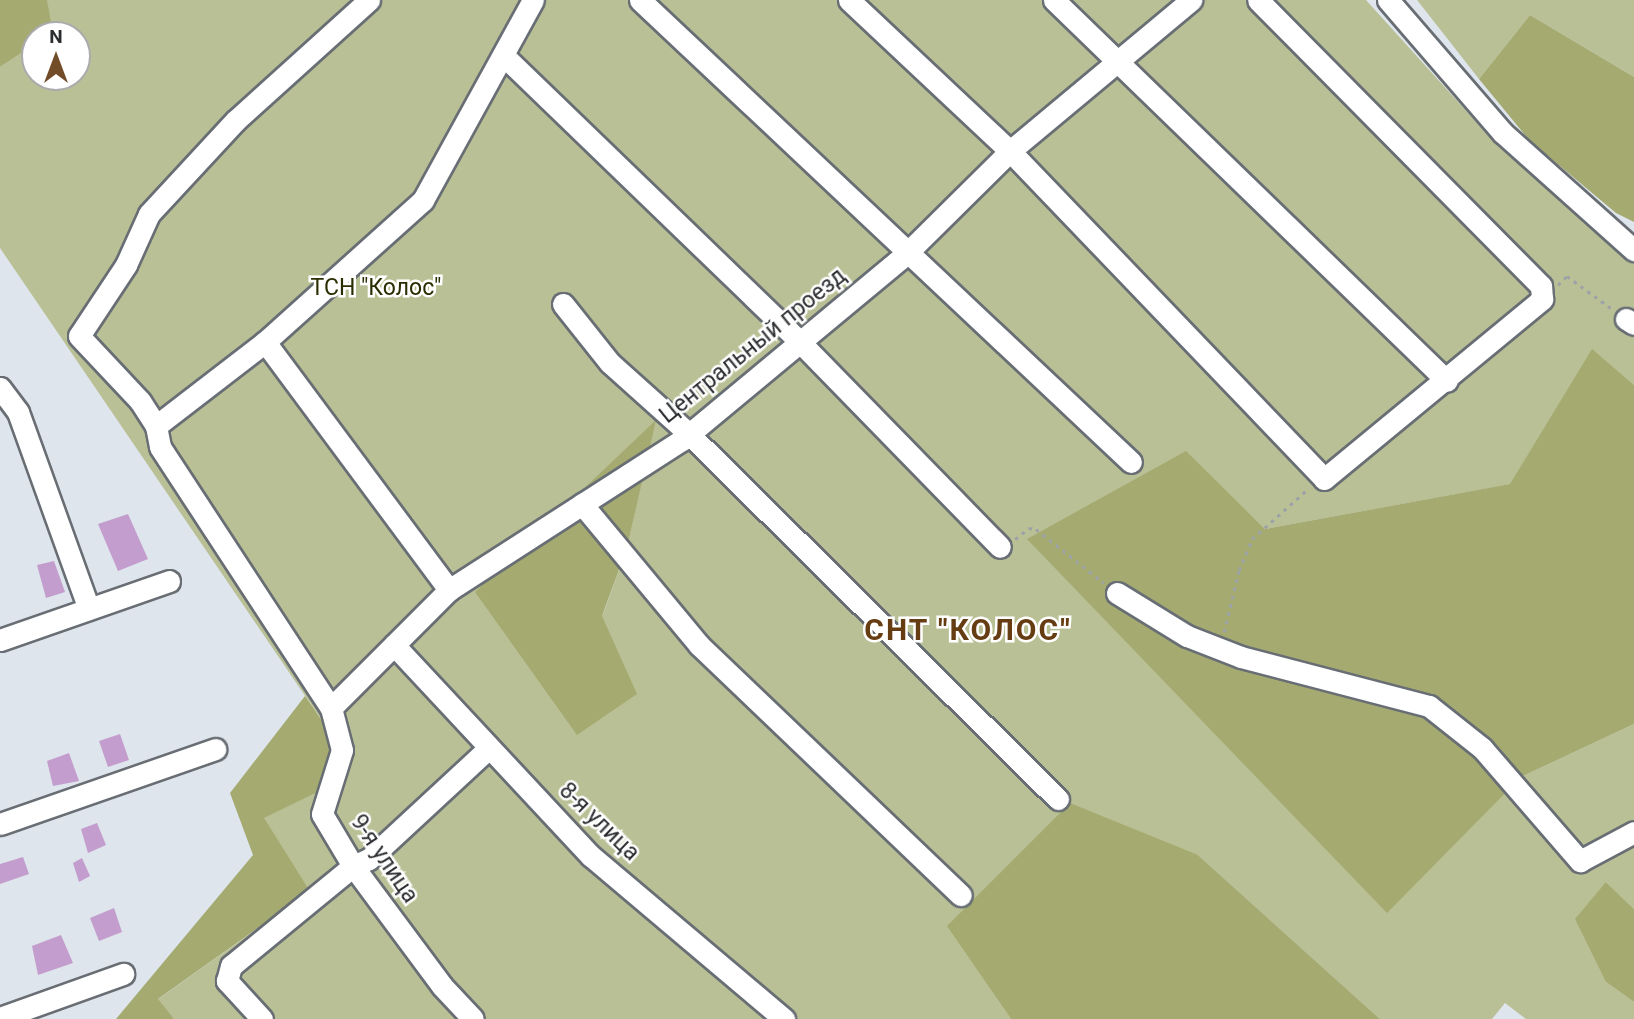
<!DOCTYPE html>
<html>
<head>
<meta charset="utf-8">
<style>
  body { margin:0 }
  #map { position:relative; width:1634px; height:1019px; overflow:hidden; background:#dfe5ec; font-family:Roboto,sans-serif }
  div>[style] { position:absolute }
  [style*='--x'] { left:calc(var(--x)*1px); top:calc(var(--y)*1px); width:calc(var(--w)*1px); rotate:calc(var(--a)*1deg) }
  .green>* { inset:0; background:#bac095 }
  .forest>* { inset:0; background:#a4aa70 }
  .building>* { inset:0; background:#c39dcd }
  .path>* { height:2.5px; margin-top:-1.25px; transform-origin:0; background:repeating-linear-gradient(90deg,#9da2a7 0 3.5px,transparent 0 8.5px) }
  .roads { filter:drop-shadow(2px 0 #686e74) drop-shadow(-2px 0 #686e74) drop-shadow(0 2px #686e74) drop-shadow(0 -2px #686e74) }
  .minor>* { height:21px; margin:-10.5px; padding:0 10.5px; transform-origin:10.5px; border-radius:10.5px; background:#fff }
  span { translate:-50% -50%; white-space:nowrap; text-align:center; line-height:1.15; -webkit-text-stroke:5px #fff; paint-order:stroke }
  .park-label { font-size:23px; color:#2a2d00 }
  .street-label { font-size:23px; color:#2b2d30 }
  .district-label { font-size:30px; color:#663c12; font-weight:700; letter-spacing:2px }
  .north { position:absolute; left:21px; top:21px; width:70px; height:70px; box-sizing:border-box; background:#fff; border:2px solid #aaabac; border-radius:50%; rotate:0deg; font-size:19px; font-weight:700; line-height:28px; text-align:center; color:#2b2d30 }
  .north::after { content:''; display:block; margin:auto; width:24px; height:32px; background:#724c29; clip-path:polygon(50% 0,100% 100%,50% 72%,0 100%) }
</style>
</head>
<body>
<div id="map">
  <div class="green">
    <i style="clip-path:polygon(evenodd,47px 0,1366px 0,1498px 146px,1634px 264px,1634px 385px,1592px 350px,1511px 484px,1265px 529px,1186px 452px,1028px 539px,1521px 777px,1634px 724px,1634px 909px,1606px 882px,1606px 982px,1634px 1002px,1634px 1019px,1526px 1019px,1505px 1003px,1492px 1019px,1380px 1019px,1198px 855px,948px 926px,1011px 1019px,174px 1019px,157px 1000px,310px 891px,263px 818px,320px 791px,342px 750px,0 248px,0 67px,35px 44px,35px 77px,77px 77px,77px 35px,50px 35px,47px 0,655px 421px,627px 548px,602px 617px,655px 421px)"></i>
    <i style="clip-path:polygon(1417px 0,1634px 0,1634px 77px,1530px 15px,1479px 79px)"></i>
  </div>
  <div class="forest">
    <i style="clip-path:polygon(0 0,47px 0,53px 33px,35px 35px,35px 44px,0 67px)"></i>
    <i style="clip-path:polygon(1530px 15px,1634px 77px,1634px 222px,1616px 213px,1530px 141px,1479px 79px)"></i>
    <i style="clip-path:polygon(1592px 349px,1634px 385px,1634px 724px,1521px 777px,1387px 913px,1027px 539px,1186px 451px,1265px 529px,1510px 484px)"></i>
    <i style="clip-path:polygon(656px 420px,627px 548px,602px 616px,637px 694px,577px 735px,475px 592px)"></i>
    <i style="clip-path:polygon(305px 696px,342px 750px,320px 791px,264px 818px,310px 891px,158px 999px,174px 1019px,116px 1019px,253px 855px,230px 793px)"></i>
    <i style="clip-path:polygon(1070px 803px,1198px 855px,1380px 1019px,1011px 1019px,947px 926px)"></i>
    <i style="clip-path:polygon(1606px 882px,1634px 909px,1634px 1002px,1606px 982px,1575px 919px)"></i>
  </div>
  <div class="building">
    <i style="clip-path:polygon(128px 514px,148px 559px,118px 571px,98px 524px)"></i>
    <i style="clip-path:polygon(54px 561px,65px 592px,46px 598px,37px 565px)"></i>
    <i style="clip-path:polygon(120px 734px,129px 760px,108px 767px,99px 741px)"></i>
    <i style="clip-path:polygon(69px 753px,79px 781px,53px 786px,47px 761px)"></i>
    <i style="clip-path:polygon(97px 823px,106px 845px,88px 853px,81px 829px)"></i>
    <i style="clip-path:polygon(23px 857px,29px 874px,0 884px,0 864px)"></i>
    <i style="clip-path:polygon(82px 858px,90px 876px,79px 882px,73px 863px)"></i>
    <i style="clip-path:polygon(114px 908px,122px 932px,99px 941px,90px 918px)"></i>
    <i style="clip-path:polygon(61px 935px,73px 963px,38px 975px,32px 946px)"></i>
  </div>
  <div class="path">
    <i style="--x:1558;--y:285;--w:13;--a:-45"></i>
    <i style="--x:1567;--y:276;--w:54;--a:36"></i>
    <i style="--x:1015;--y:539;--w:18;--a:-38"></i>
    <i style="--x:1029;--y:528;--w:7;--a:8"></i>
    <i style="--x:1036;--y:529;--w:87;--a:38.5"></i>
    <i style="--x:1224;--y:632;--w:64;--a:-76.4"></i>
    <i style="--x:1239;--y:570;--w:34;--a:-67"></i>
    <i style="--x:1252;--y:539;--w:75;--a:-41.8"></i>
  </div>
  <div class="roads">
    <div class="minor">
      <i style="--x:369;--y:0;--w:179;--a:137.9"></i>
      <i style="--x:236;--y:120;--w:128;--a:132.8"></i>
      <i style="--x:149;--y:214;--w:56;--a:114.3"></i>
      <i style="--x:126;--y:265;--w:85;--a:123.5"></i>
      <i style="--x:79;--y:336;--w:89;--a:46.8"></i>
      <i style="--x:140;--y:401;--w:30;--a:57"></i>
      <i style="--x:156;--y:426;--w:21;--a:79"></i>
      <i style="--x:160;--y:447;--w:312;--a:56.8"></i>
      <i style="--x:331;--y:708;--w:43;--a:75.3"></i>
      <i style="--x:342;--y:750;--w:67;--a:107.4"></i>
      <i style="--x:322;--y:814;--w:61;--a:59.2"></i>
      <i style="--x:353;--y:866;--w:149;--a:53.4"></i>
      <i style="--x:442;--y:986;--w:45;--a:46.8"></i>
      <i style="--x:640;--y:0;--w:674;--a:43.26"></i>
      <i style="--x:849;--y:0;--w:221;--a:43.2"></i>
      <i style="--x:1010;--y:151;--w:454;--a:46.2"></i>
      <i style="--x:1324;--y:479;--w:283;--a:-39.5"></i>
      <i style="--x:1542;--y:299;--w:13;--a:-94"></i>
      <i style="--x:1541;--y:286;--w:402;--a:-134.7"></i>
      <i style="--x:1054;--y:0;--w:547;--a:44.11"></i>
      <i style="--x:1388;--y:0;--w:176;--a:49.2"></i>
      <i style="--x:1503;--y:133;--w:176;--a:41.8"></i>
      <i style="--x:505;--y:57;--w:410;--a:44"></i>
      <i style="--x:800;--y:342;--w:286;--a:45.7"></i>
      <i style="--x:563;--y:304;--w:75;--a:51.5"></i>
      <i style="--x:610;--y:363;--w:106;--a:41.9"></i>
      <i style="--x:689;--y:434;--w:519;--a:44.69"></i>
      <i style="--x:1626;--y:319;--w:9;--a:32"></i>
      <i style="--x:265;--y:342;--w:309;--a:53.4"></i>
      <i style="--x:0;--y:388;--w:30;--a:53"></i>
      <i style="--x:18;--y:412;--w:209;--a:70.2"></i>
      <i style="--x:156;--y:426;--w:138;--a:-37.6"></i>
      <i style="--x:265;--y:342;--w:212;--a:-41.9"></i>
      <i style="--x:423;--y:200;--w:228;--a:-61.2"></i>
      <i style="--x:582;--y:504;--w:183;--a:50.3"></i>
      <i style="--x:699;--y:645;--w:362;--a:43.7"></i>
      <i style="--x:1117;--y:593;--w:82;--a:31.6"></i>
      <i style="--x:1187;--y:636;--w:58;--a:21.3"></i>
      <i style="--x:1241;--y:657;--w:194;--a:14.6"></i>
      <i style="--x:1429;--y:706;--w:68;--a:38.4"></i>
      <i style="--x:1482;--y:748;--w:150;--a:49.1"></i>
      <i style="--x:1580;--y:861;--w:61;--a:-28.2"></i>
      <i style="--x:0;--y:640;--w:179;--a:-19.2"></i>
      <i style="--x:394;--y:645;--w:289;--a:47"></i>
      <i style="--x:591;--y:856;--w:253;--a:40.2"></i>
      <i style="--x:331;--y:708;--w:167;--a:-45"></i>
      <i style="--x:449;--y:590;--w:277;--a:-32.8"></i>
      <i style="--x:682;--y:440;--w:293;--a:-39.7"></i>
      <i style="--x:907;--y:253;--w:145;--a:-44.7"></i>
      <i style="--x:1010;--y:151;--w:236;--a:-39.8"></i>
      <i style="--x:0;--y:824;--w:228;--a:-19.2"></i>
      <i style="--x:0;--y:1018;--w:131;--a:-19.7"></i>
      <i style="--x:262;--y:1019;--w:52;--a:-132.6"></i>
      <i style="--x:227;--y:981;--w:16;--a:-75"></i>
      <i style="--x:231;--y:966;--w:158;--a:-39.3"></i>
      <i style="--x:353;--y:866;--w:17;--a:-24"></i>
      <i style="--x:369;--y:859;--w:163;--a:-42.8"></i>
    </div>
  </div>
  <div class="park-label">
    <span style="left:376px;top:288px">ТСН "Колос"</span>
  </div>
  <div class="street-label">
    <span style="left:753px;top:346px;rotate:-39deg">Центральный проезд</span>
    <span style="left:599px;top:822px;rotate:44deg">8-я улица</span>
    <span style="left:384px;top:859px;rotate:56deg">9-я улица</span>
  </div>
  <div class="district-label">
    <span style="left:968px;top:630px">СНТ "КОЛОС"</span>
  </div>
  <div class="north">N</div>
</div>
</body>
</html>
